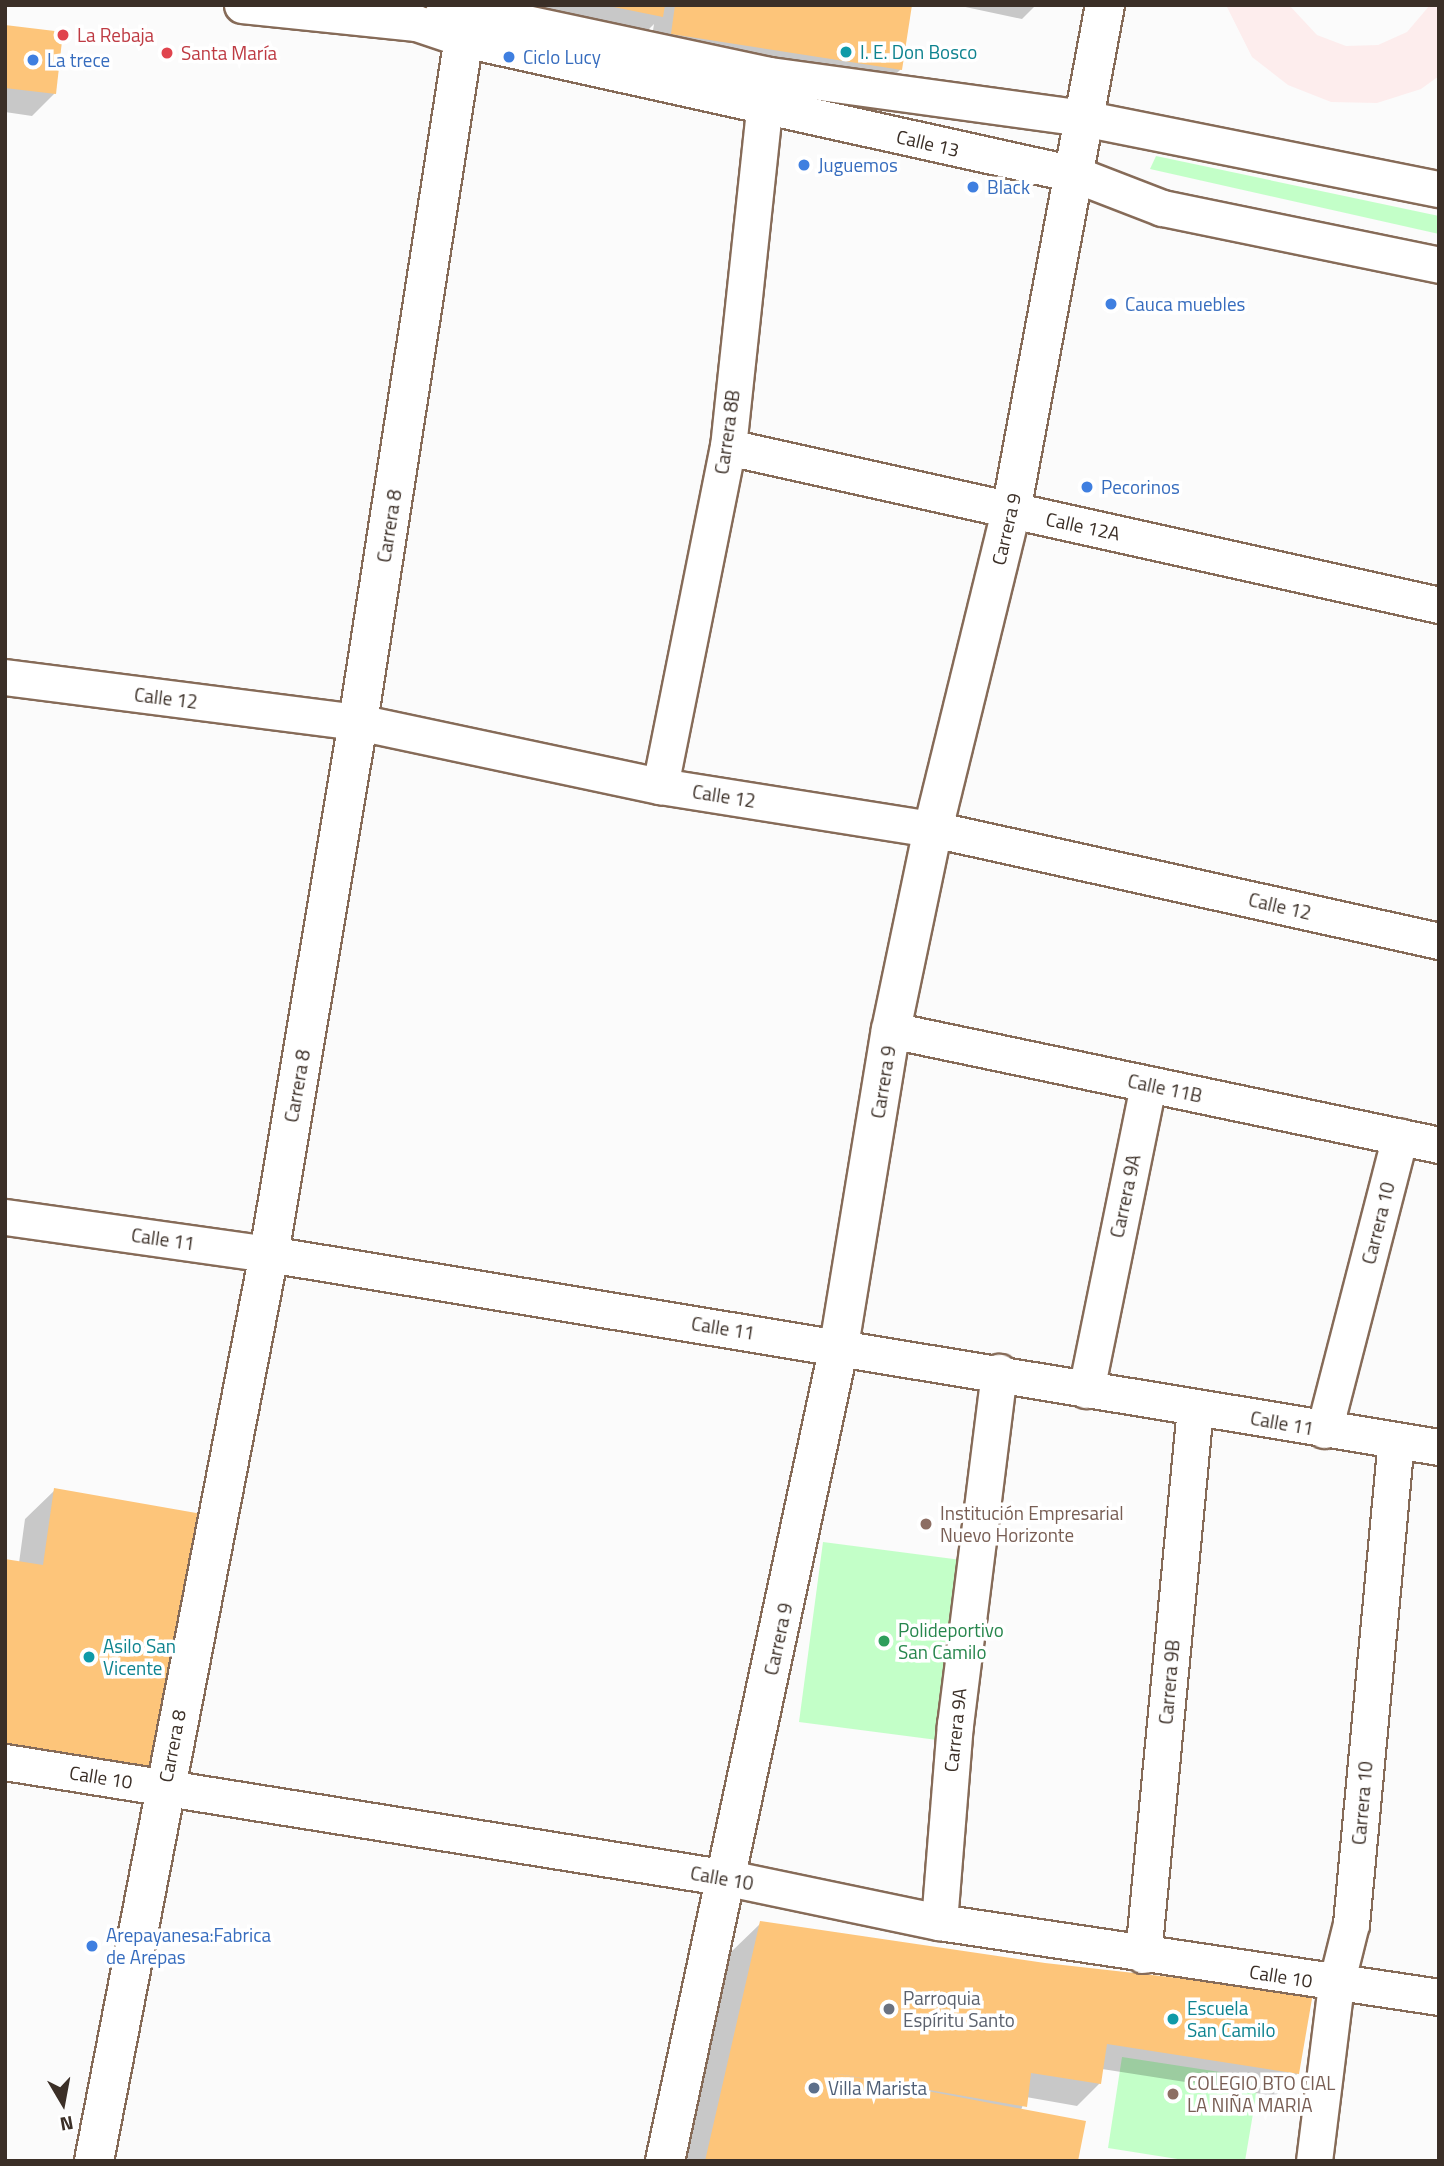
<!DOCTYPE html>
<html>
<head>
<meta charset="utf-8">
<style>
  body { margin:0 }
  #map { position:relative; width:1444px; height:2166px; overflow:hidden; background:#fbfbfb; font-family:"Titillium Web",sans-serif }
  div>[style] { position:absolute }
  [style*='--x'] { left:calc(var(--x)*1px); top:calc(var(--y)*1px); width:calc(var(--w)*1px); rotate:calc(var(--a)*1deg) }
  .commercial>* { inset:0; background:#fdeded }
  .green>* { inset:0; background:#c3ffc8 }
  .shadow>* { inset:0; background:#0003 }
  .building>* { inset:0; background:#fdc57a }
  .roads { filter:drop-shadow(2px 0 #866b58) drop-shadow(-2px 0 #866b58) drop-shadow(0 2px #866b58) drop-shadow(0 -2px #866b58) }
  .minor>* { height:35px; margin:-17.5px; padding:0 17.5px; transform-origin:17.5px; border-radius:17.5px; background:#fff }
  .major>* { height:38px; margin:-19px; padding:0 19px; transform-origin:19px; border-radius:19px; background:#fff }
  .dots>* { width:19px; height:19px; translate:-50% -50%; box-sizing:border-box; border:4px solid #fff; border-radius:50% }
  span { translate:-50% -50%; white-space:nowrap; text-align:center; line-height:1.15; -webkit-text-stroke:7px #fff; paint-order:stroke }
  .health-label { font-size:19px; color:#be3a42 }
  .left { translate:0 -50%; text-align:left }
  .culture-label { font-size:19px; color:#0d838f }
  .shop-label { font-size:19px; color:#366cbe }
  .street-label { font-size:19px; color:#3b2f27 }
  .education-label { font-size:19px; color:#785e54 }
  .leisure-label { font-size:19px; color:#27864d }
  .worship-label { font-size:19px; color:#5b616d }
  .service-label { font-size:19px; color:#4e5e75 }
  .frame { position:absolute; inset:0; border:7px solid #3b2f27; pointer-events:none }
  .north { position:absolute; left:28px; top:2068px; width:70px; height:70px; -webkit-text-stroke:5px #fff; paint-order:stroke; rotate:170deg; font-size:19px; font-weight:700; line-height:28px; text-align:center; color:#3b2f27 }
  .north::after { content:''; display:block; margin:auto; width:24px; height:32px; background:#3b2f27; clip-path:polygon(50% 0,100% 100%,50% 72%,0 100%) }
</style>
</head>
<body>
<div id="map">
  <div class="commercial">
    <i style="clip-path:polygon(1226px 5px,1289px 5px,1317px 35px,1346px 46px,1378px 45px,1407px 32px,1430px 5px,1439px 5px,1439px 76px,1421px 89px,1377px 103px,1331px 102px,1288px 85px,1252px 57px)"></i>
  </div>
  <div class="green">
    <i style="clip-path:polygon(1156px 156px,1439px 216px,1439px 234px,1150px 169px)"></i>
    <i style="clip-path:polygon(823px 1542px,969px 1561px,945px 1741px,799px 1722px)"></i>
    <i style="clip-path:polygon(1122px 2057px,1259px 2078px,1245px 2161px,1190px 2161px,1108px 2148px)"></i>
  </div>
  <div class="shadow">
    <i style="clip-path:polygon(486px 5px,910px 5px,901px 69px,878px 92px,649px 56px,654px 24px,639px 39px)"></i>
    <i style="clip-path:polygon(956px 5px,1036px 5px,1022px 19px)"></i>
    <i style="clip-path:polygon(5px 27px,55px 93px,32px 116px,5px 112px)"></i>
    <i style="clip-path:polygon(55px 1490px,119px 1796px,5px 1781px,5px 1561px,19px 1563px,25px 1519px)"></i>
    <i style="clip-path:polygon(761px 1923px,1298px 2073px,1275px 2096px,1102px 2069px,1100px 2083px,1077px 2106px,1026px 2097px,1021px 2110px,1076px 2161px,683px 2161px,731px 1952px)"></i>
  </div>
  <div class="building">
    <i style="clip-path:polygon(604px 5px,665px 5px,663px 17px)"></i>
    <i style="clip-path:polygon(675px 5px,912px 5px,902px 70px,671px 34px)"></i>
    <i style="clip-path:polygon(5px 25px,63px 32px,56px 94px,5px 88px)"></i>
    <i style="clip-path:polygon(54px 1488px,202px 1514px,150px 1768px,5px 1748px,5px 1559px,43px 1565px)"></i>
    <i style="clip-path:polygon(760px 1921px,1045px 1963px,1313px 1993px,1299px 2074px,1107px 2044px,1101px 2084px,1031px 2073px,1027px 2107px,827px 2072px,1086px 2121px,1078px 2161px,705px 2161px)"></i>
  </div>
  <div class="roads">
    <div class="minor">
      <i style="--x:242;--y:5;--w:175;--a:5.9"></i>
      <i style="--x:416;--y:23;--w:51;--a:18.4"></i>
      <i style="--x:464;--y:39;--w:625;--a:12.48"></i>
      <i style="--x:1074;--y:174;--w:94;--a:21.1"></i>
      <i style="--x:1162;--y:208;--w:283;--a:11.6"></i>
      <i style="--x:440;--y:18;--w:49;--a:-3.5"></i>
      <i style="--x:489;--y:15;--w:286;--a:12.1"></i>
      <i style="--x:769;--y:75;--w:317;--a:7.8"></i>
      <i style="--x:1083;--y:118;--w:363;--a:11.3"></i>
      <i style="--x:728;--y:447;--w:728;--a:12.53"></i>
      <i style="--x:5;--y:677;--w:356;--a:7.3"></i>
      <i style="--x:358;--y:722;--w:309;--a:12"></i>
      <i style="--x:660;--y:786;--w:276;--a:9"></i>
      <i style="--x:933;--y:829;--w:518;--a:12.48"></i>
      <i style="--x:660;--y:786;--w:346;--a:-78.7"></i>
      <i style="--x:728;--y:447;--w:364;--a:-83.9"></i>
      <i style="--x:891;--y:1030;--w:560;--a:11.85"></i>
      <i style="--x:5;--y:1217;--w:267;--a:8"></i>
      <i style="--x:269;--y:1254;--w:1186;--a:9.37"></i>
      <i style="--x:1086;--y:1390;--w:312;--a:-78.5"></i>
      <i style="--x:1324;--y:1430;--w:303;--a:-75.5"></i>
      <i style="--x:5;--y:1762;--w:732;--a:9.12"></i>
      <i style="--x:728;--y:1878;--w:216;--a:11.8"></i>
      <i style="--x:939;--y:1922;--w:506;--a:8.53"></i>
      <i style="--x:939;--y:1922;--w:198;--a:-85.4"></i>
      <i style="--x:955;--y:1725;--w:356;--a:-82.9"></i>
      <i style="--x:1143;--y:1955;--w:549;--a:-84.57"></i>
      <i style="--x:1314;--y:2161;--w:178;--a:-82.9"></i>
      <i style="--x:1336;--y:1984;--w:62;--a:-76"></i>
      <i style="--x:1351;--y:1924;--w:483;--a:-84.7"></i>
    </div>
    <div class="major">
      <i style="--x:94;--y:2161;--w:924;--a:-79.08"></i>
      <i style="--x:269;--y:1254;--w:539;--a:-80.5"></i>
      <i style="--x:358;--y:722;--w:726;--a:-81.2"></i>
      <i style="--x:665;--y:2161;--w:833;--a:-77.95"></i>
      <i style="--x:839;--y:1346;--w:320;--a:-80.7"></i>
      <i style="--x:891;--y:1030;--w:205;--a:-78.2"></i>
      <i style="--x:933;--y:829;--w:327;--a:-76.2"></i>
      <i style="--x:1011;--y:511;--w:515;--a:-79.48"></i>
    </div>
  </div>
  <div class="dots">
    <i style="left:63px;top:35px;background:#e0444e"></i>
    <i style="left:846px;top:52px;background:#0f9aa8"></i>
    <i style="left:167px;top:53px;background:#e0444e"></i>
    <i style="left:509px;top:57px;background:#3f7fe0"></i>
    <i style="left:33px;top:60px;background:#3f7fe0"></i>
    <i style="left:804px;top:165px;background:#3f7fe0"></i>
    <i style="left:973px;top:187px;background:#3f7fe0"></i>
    <i style="left:1111px;top:304px;background:#3f7fe0"></i>
    <i style="left:1087px;top:487px;background:#3f7fe0"></i>
    <i style="left:926px;top:1524px;background:#8d6e63"></i>
    <i style="left:884px;top:1641px;background:#2e9e5b"></i>
    <i style="left:89px;top:1657px;background:#0f9aa8"></i>
    <i style="left:92px;top:1946px;background:#3f7fe0"></i>
    <i style="left:889px;top:2009px;background:#6b7280"></i>
    <i style="left:1173px;top:2019px;background:#0f9aa8"></i>
    <i style="left:814px;top:2088px;background:#5c6f8a"></i>
    <i style="left:1173px;top:2094px;background:#8d6e63"></i>
  </div>
  <div class="health-label">
    <span class="left" style="left:77px;top:35px">La Rebaja</span>
    <span class="left" style="left:181px;top:53px">Santa María</span>
  </div>
  <div class="culture-label">
    <span class="left" style="left:860px;top:52px">I. E. Don Bosco</span>
    <span class="left" style="left:103px;top:1657px">Asilo San<br>Vicente</span>
    <span class="left" style="left:1187px;top:2019px">Escuela<br>San Camilo</span>
  </div>
  <div class="shop-label">
    <span class="left" style="left:523px;top:57px">Ciclo Lucy</span>
    <span class="left" style="left:47px;top:60px">La trece</span>
    <span class="left" style="left:818px;top:165px">Juguemos</span>
    <span class="left" style="left:987px;top:187px">Black</span>
    <span class="left" style="left:1125px;top:304px">Cauca muebles</span>
    <span class="left" style="left:1101px;top:487px">Pecorinos</span>
    <span class="left" style="left:106px;top:1946px">Arepayanesa:Fabrica<br>de Arepas</span>
  </div>
  <div class="street-label">
    <span style="left:928px;top:143px;rotate:13deg">Calle 13</span>
    <span style="left:727px;top:432px;rotate:-82deg">Carrera 8B</span>
    <span style="left:389px;top:526px;rotate:-81deg">Carrera 8</span>
    <span style="left:1083px;top:526px;rotate:12deg">Calle 12A</span>
    <span style="left:1006px;top:529px;rotate:-77deg">Carrera 9</span>
    <span style="left:166px;top:698px;rotate:7deg">Calle 12</span>
    <span style="left:724px;top:796px;rotate:9deg">Calle 12</span>
    <span style="left:1280px;top:906px;rotate:13deg">Calle 12</span>
    <span style="left:883px;top:1082px;rotate:-81deg">Carrera 9</span>
    <span style="left:297px;top:1086px;rotate:-80deg">Carrera 8</span>
    <span style="left:1165px;top:1088px;rotate:12deg">Calle 11B</span>
    <span style="left:1125px;top:1196px;rotate:-78deg">Carrera 9A</span>
    <span style="left:1378px;top:1223px;rotate:-76deg">Carrera 10</span>
    <span style="left:163px;top:1239px;rotate:8deg">Calle 11</span>
    <span style="left:723px;top:1328px;rotate:9deg">Calle 11</span>
    <span style="left:1282px;top:1423px;rotate:10deg">Calle 11</span>
    <span style="left:778px;top:1639px;rotate:-78deg">Carrera 9</span>
    <span style="left:1169px;top:1682px;rotate:-85deg">Carrera 9B</span>
    <span style="left:955px;top:1730px;rotate:-84deg">Carrera 9A</span>
    <span style="left:172px;top:1746px;rotate:-79deg">Carrera 8</span>
    <span style="left:101px;top:1777px;rotate:9deg">Calle 10</span>
    <span style="left:1362px;top:1803px;rotate:-85deg">Carrera 10</span>
    <span style="left:722px;top:1878px;rotate:10deg">Calle 10</span>
    <span style="left:1281px;top:1976px;rotate:9deg">Calle 10</span>
  </div>
  <div class="education-label">
    <span class="left" style="left:940px;top:1524px">Institución Empresarial<br>Nuevo Horizonte</span>
    <span class="left" style="left:1187px;top:2094px">COLEGIO BTO CIAL<br>LA NIÑA MARIA</span>
  </div>
  <div class="leisure-label">
    <span class="left" style="left:898px;top:1641px">Polideportivo<br>San Camilo</span>
  </div>
  <div class="worship-label">
    <span class="left" style="left:903px;top:2009px">Parroquia<br>Espíritu Santo</span>
  </div>
  <div class="service-label">
    <span class="left" style="left:828px;top:2088px">Villa Marista</span>
  </div>
  <div class="frame"></div>
  <div class="north">N</div>
</div>
</body>
</html>
